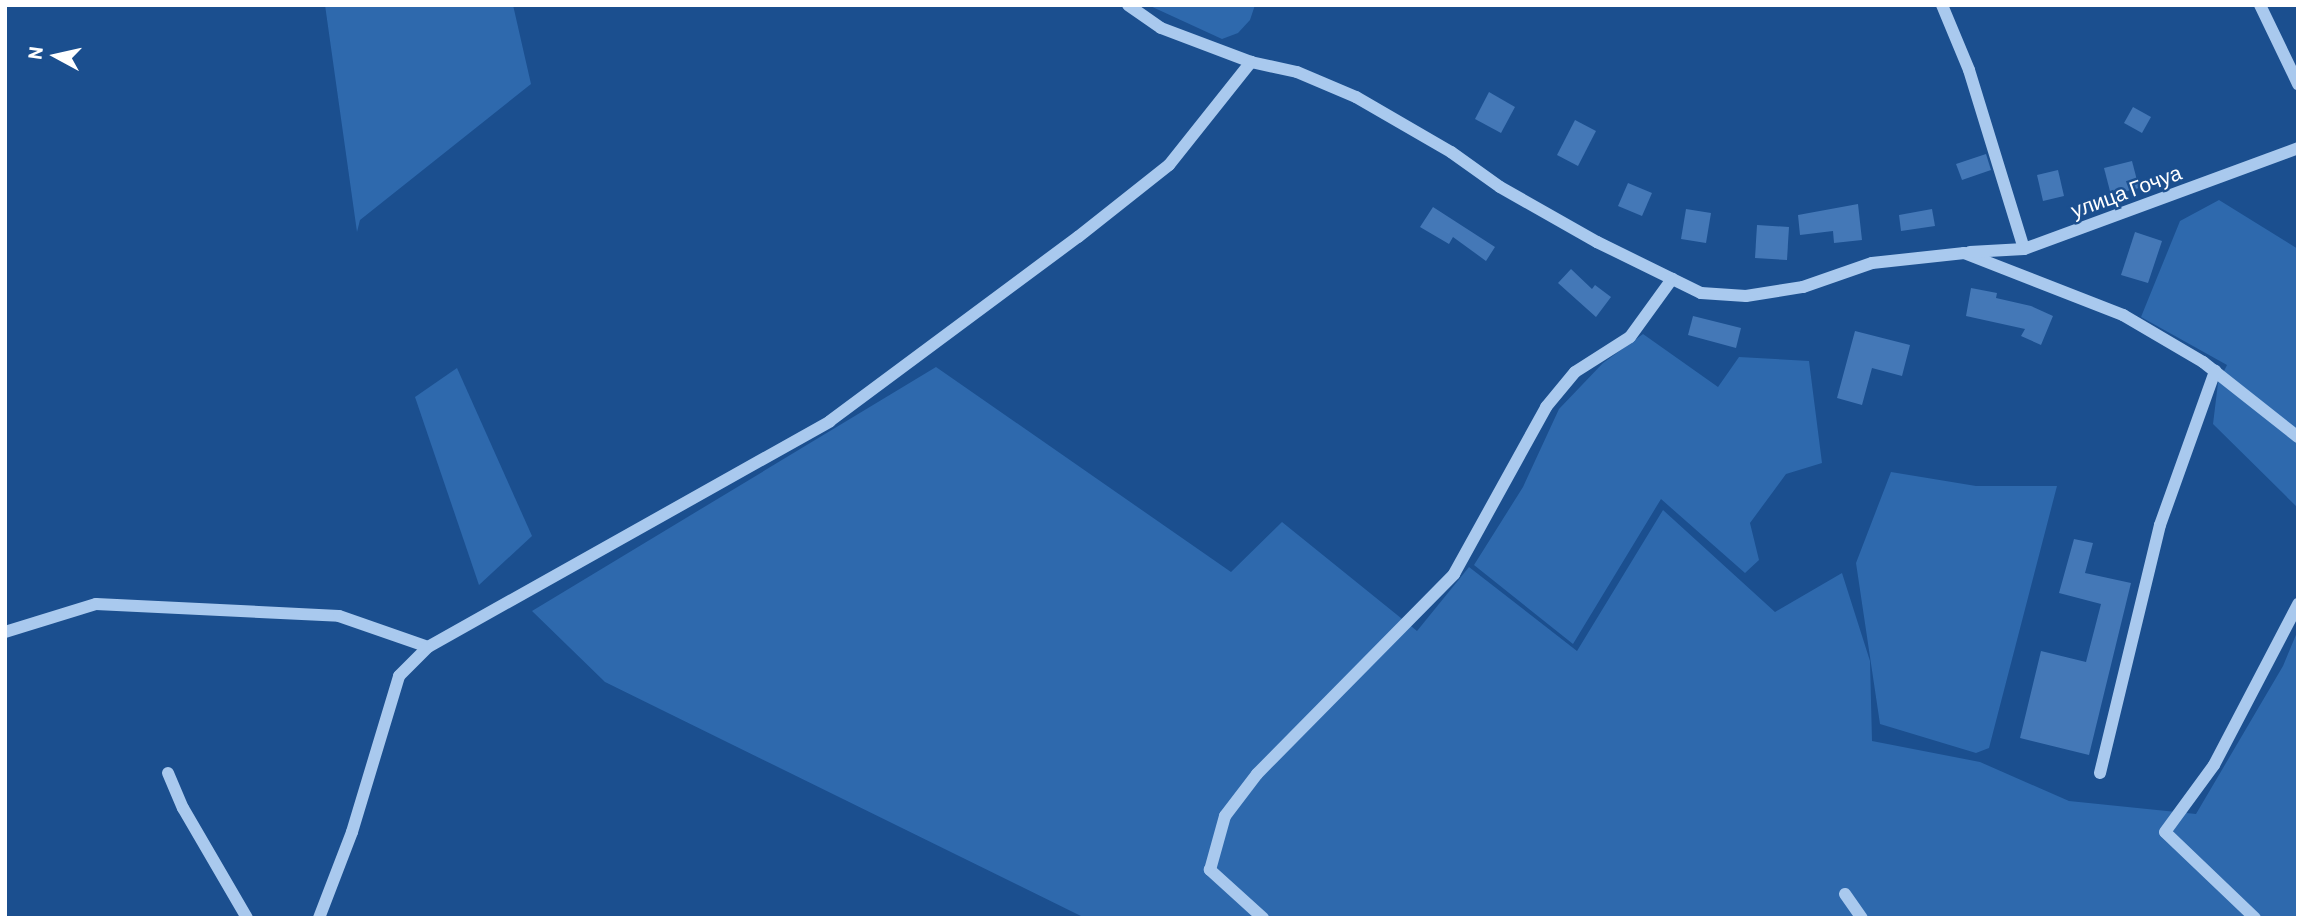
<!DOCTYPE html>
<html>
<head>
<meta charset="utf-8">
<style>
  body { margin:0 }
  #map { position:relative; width:2303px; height:923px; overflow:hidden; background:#1b4f8f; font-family:Barlow,sans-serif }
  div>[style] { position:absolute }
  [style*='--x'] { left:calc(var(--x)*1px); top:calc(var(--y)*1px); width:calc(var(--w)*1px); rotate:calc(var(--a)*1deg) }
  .green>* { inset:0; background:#2e69ad }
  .building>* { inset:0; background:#4478b7 }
  .minor>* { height:12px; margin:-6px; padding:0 6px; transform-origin:6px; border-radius:6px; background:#a9c9ee }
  span { translate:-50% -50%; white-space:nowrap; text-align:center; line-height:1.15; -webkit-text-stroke:5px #1b4f8f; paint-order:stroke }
  .street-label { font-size:21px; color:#fff }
  .frame { position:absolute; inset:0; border:7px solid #fff; pointer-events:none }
  .north { position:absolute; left:21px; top:21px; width:70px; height:70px; -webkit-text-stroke:5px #1b4f8f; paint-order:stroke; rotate:278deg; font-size:19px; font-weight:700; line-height:28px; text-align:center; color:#fff }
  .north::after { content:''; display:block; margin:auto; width:24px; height:32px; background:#fff; clip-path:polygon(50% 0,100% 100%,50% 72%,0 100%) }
</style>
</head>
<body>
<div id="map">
  <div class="green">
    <i style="clip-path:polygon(325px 5px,513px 5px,531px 84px,360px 220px,357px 232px)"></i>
    <i style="clip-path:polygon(1148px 5px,1255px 5px,1250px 20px,1238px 33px,1222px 39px)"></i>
    <i style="clip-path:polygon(2219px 200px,2298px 249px,2298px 508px,2213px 424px,2218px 383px,2227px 365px,2141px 317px,2180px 221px)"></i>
    <i style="clip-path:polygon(1643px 334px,1718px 387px,1739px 357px,1809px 361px,1822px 463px,1786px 474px,1750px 523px,1759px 560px,1745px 573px,1661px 499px,1573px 644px,1474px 565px,1523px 487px,1559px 409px,1603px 363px)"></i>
    <i style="clip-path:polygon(936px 367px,1231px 572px,1282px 522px,1417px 631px,1469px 567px,1577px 651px,1663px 510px,1775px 612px,1842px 573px,1870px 661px,1872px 741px,1980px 762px,2069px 801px,2196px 814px,2283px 666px,2298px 630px,2298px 918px,1085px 918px,605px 682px,532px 611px)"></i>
    <i style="clip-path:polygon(457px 368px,532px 536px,479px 585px,415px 397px)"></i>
    <i style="clip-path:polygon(1891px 472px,1976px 486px,2057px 486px,1989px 748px,1976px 753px,1880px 724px,1856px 563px)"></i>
  </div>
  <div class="building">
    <i style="clip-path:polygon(1489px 92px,1515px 107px,1501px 133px,1475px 119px)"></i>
    <i style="clip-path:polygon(2133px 107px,2151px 117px,2142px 133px,2124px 123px)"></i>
    <i style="clip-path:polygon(1575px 120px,1596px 131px,1578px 166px,1557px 155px)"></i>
    <i style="clip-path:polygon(1986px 154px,1991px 170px,1962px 180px,1956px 164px)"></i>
    <i style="clip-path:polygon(2132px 161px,2139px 188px,2111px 195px,2104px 168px)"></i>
    <i style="clip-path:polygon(2058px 170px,2064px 196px,2043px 201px,2037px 175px)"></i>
    <i style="clip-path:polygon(1628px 183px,1652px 193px,1642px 216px,1618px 206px)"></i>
    <i style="clip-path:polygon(1858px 204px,1862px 240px,1834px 243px,1833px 231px,1800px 235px,1798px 215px)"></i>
    <i style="clip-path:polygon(1433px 207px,1495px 247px,1486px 261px,1453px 237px,1449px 244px,1420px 227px)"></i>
    <i style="clip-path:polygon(1686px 209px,1711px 213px,1706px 243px,1681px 239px)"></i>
    <i style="clip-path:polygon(1932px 209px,1935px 226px,1901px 231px,1899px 215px)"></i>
    <i style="clip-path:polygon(1757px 225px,1789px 227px,1787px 260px,1755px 258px)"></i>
    <i style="clip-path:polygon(2135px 232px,2162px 241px,2148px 283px,2121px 275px)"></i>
    <i style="clip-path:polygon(1571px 269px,1592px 289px,1595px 285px,1611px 297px,1596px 317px,1558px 283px)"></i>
    <i style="clip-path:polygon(1971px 288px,1997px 293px,1996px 298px,2031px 306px,2053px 316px,2041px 345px,2021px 336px,2025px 329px,1966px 316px)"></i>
    <i style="clip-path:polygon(1693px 316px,1741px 328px,1736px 348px,1688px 335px)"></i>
    <i style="clip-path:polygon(1855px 331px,1910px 345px,1902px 376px,1872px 368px,1862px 405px,1837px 398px)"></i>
    <i style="clip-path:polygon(2074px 539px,2093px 543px,2085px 573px,2131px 583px,2089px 755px,2020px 738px,2041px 651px,2086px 662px,2101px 604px,2059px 593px)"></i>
  </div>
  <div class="minor">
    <i style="--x:1128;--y:5;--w:40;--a:34.9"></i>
    <i style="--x:1161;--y:28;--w:96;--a:20.7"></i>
    <i style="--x:1251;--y:62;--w:47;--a:12.3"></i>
    <i style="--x:1297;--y:72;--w:64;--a:23"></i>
    <i style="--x:1356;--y:97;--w:110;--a:30.1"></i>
    <i style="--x:1451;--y:152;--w:60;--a:35.5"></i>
    <i style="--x:1500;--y:187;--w:112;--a:29.6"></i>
    <i style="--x:1597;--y:242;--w:116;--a:26.1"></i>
    <i style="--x:1701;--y:293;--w:45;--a:3.8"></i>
    <i style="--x:1746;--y:296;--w:58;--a:-9"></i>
    <i style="--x:1803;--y:287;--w:73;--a:-19.2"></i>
    <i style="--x:1872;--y:263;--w:93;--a:-6.2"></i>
    <i style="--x:1964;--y:253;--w:171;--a:21.3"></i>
    <i style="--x:2123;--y:315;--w:93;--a:30.4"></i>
    <i style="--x:2203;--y:362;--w:121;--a:38.3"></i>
    <i style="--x:1942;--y:5;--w:70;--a:67.4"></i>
    <i style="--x:1969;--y:70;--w:187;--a:72.9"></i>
    <i style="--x:2260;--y:5;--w:88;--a:64.3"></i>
    <i style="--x:1970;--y:252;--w:54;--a:-3.2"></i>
    <i style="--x:2024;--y:249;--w:292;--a:-20.2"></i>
    <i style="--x:5;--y:632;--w:95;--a:-17.1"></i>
    <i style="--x:96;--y:604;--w:243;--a:2.8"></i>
    <i style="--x:339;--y:616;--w:94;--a:19.2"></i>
    <i style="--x:168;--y:773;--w:38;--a:67"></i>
    <i style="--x:183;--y:808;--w:127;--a:59.8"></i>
    <i style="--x:2100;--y:773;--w:255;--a:-76.4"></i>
    <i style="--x:2160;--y:525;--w:164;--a:-70.3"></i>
    <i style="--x:1845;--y:894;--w:29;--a:55"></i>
    <i style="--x:319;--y:918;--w:92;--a:-69"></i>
    <i style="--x:352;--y:832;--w:163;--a:-73.2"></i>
    <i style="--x:399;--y:676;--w:41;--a:-45"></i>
    <i style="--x:428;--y:647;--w:461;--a:-29.3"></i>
    <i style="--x:830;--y:421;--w:309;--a:-36.6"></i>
    <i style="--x:1078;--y:237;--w:116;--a:-38.4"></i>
    <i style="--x:1169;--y:165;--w:132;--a:-51.5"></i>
    <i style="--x:1263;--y:918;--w:72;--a:-137.8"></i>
    <i style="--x:1210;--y:870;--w:56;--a:-74.5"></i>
    <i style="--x:1225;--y:816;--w:53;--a:-52.7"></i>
    <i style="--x:1257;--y:774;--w:281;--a:-45.4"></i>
    <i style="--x:1454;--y:574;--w:191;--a:-61.1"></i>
    <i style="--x:1546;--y:407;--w:45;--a:-50.4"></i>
    <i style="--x:1575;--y:372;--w:65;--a:-32.5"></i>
    <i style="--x:1630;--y:337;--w:72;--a:-54.1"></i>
    <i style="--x:2255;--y:918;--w:124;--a:-136.3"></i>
    <i style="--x:2165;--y:832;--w:83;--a:-53.8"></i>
    <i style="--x:2214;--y:765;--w:182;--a:-62.4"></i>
  </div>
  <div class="street-label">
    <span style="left:2126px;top:191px;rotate:-20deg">улица Гочуа</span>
  </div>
  <div class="frame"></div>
  <div class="north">N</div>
</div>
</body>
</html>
